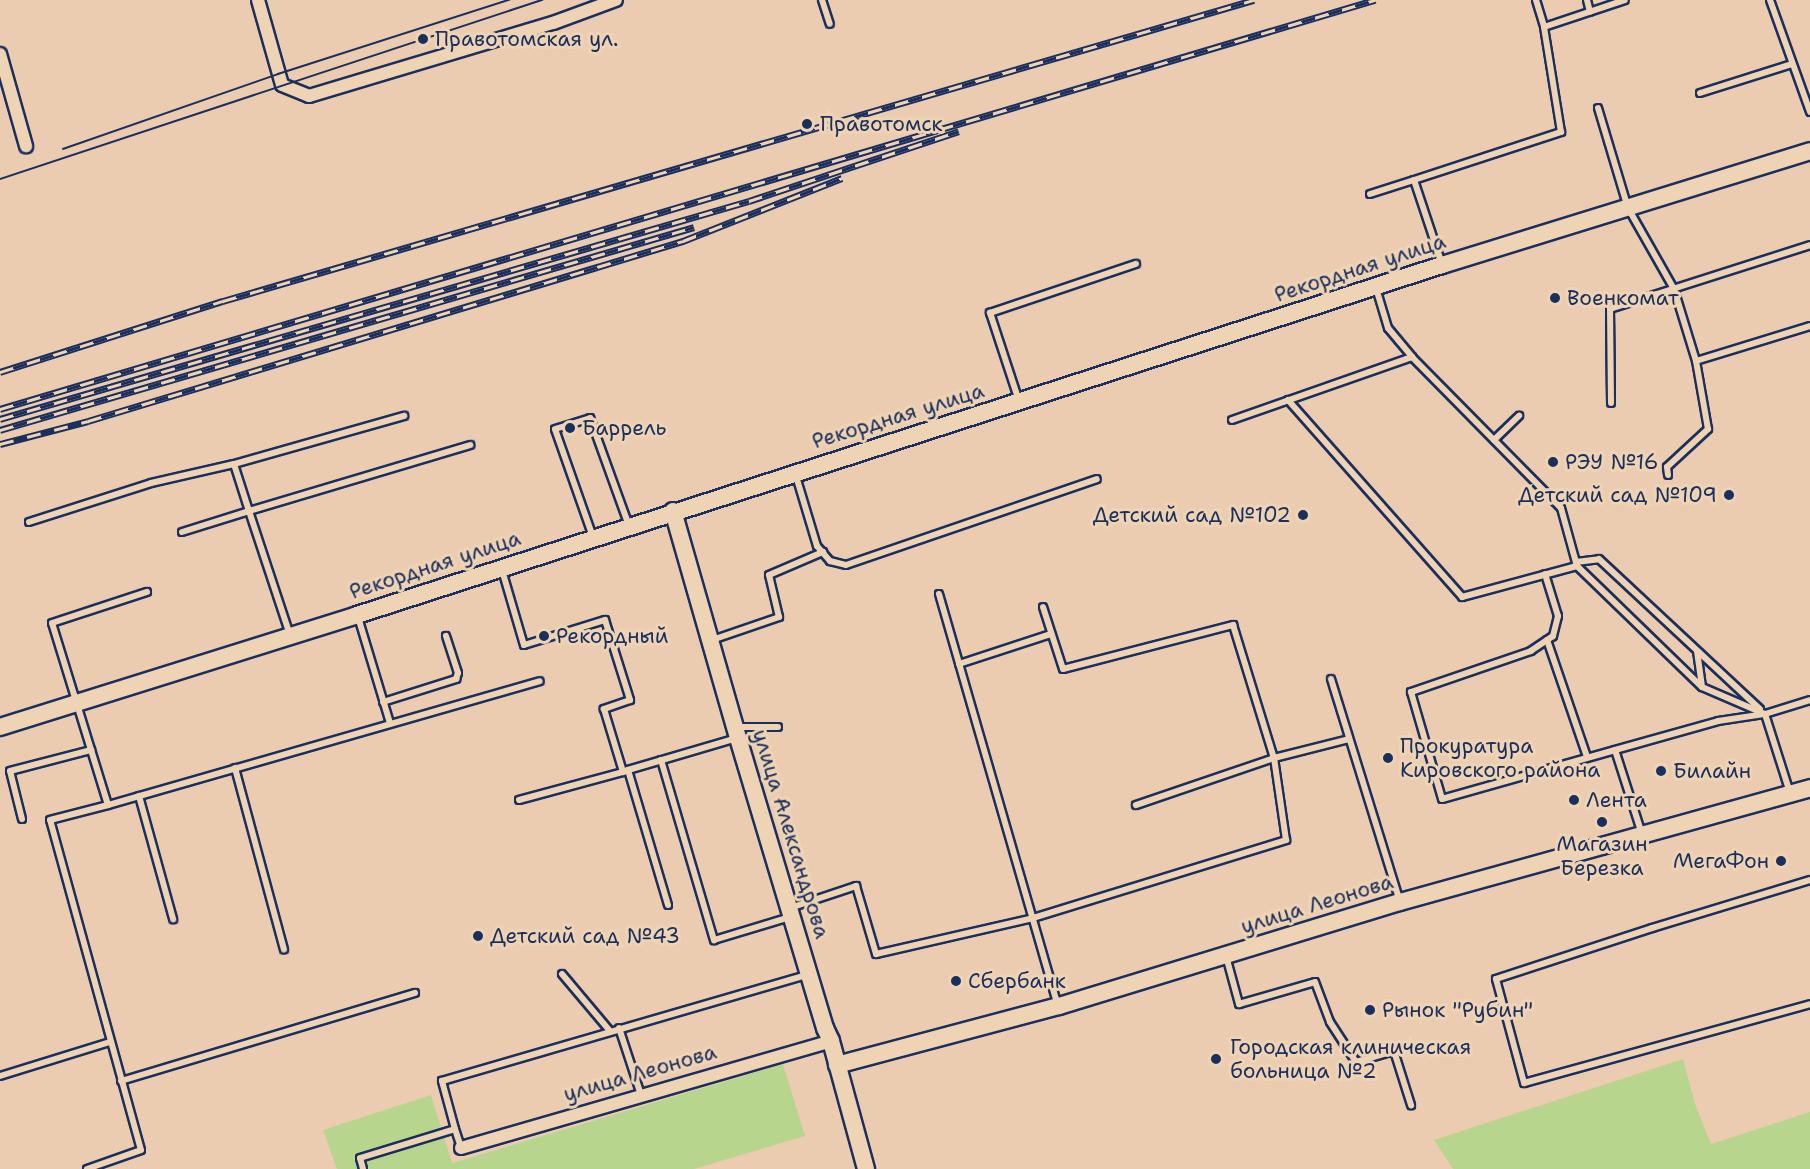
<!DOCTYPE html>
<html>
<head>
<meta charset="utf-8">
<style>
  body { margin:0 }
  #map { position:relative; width:1810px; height:1169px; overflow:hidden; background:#ecccb0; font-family:"Shantell Sans",sans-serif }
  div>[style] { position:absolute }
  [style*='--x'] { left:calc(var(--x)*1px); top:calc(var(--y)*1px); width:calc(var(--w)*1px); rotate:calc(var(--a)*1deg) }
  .green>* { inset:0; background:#b7d58d }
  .roads { filter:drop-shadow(2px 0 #1b2f5e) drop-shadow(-2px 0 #1b2f5e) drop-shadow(0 2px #1b2f5e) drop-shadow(0 -2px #1b2f5e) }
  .lane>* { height:6px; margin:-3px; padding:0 3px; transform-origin:3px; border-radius:3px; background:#eed4b5 }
  .street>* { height:12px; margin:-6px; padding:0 6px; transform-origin:6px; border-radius:6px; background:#eed4b5 }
  .secondary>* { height:16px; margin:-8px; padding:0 8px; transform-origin:8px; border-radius:8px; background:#eed4b5 }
  .tram>* { height:1.5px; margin:-0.75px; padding:0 0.75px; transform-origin:0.75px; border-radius:0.75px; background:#1b2f5e }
  .rail>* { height:7px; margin-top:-3.5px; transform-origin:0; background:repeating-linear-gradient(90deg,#eed4b5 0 14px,#1b2f5e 0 28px); box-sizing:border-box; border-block:2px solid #1b2f5e }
  .dots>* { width:16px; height:16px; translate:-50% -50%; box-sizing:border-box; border:3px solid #eed4b5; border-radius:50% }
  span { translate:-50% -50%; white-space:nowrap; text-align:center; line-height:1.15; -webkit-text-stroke:6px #eed4b5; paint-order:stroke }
  .poi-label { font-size:21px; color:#1b2f5e }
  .left { translate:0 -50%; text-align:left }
  .right { translate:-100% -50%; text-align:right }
  .street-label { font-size:21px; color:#1b2f5e }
</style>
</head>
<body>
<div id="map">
  <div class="green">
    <i style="clip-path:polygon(1683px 1059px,1695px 1104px,1711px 1144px,1810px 1112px,1810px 1169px,1453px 1169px,1434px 1140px)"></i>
    <i style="clip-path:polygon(783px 1064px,805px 1136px,694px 1169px,337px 1169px,323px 1130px,431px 1095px,452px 1163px)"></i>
  </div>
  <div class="roads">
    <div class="lane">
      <i style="--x:822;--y:0;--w:25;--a:72"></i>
      <i style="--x:1536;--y:0;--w:28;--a:73"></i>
      <i style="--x:1587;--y:0;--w:12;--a:76"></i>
      <i style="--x:1770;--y:0;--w:119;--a:70.3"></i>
      <i style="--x:1700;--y:93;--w:96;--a:-17.5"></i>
      <i style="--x:1598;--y:108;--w:104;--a:73.3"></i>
      <i style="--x:1628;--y:208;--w:93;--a:60.4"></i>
      <i style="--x:1674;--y:289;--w:75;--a:73"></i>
      <i style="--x:1696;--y:361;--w:119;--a:-17.1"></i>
      <i style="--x:1414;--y:180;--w:155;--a:-18.1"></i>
      <i style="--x:1561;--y:132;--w:106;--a:-99.2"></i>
      <i style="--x:1544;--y:27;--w:85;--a:-18.4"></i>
      <i style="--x:1370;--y:194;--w:46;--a:-17.7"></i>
      <i style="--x:1414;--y:180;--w:89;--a:71.6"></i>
      <i style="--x:1376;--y:288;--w:42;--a:73.3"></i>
      <i style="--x:1388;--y:328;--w:38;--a:50"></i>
      <i style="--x:1412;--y:357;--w:212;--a:45.4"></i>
      <i style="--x:1561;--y:508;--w:60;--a:74.6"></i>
      <i style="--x:1577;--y:566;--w:174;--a:44.1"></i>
      <i style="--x:1702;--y:687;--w:69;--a:23.2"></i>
      <i style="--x:1765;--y:714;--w:83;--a:72.4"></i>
      <i style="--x:1288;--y:400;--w:263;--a:48.5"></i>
      <i style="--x:1462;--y:597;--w:119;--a:-15.1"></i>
      <i style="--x:1019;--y:401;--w:93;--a:-108.2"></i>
      <i style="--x:990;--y:313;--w:154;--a:-18.6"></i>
      <i style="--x:1611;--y:403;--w:94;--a:-90.6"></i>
      <i style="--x:1610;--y:309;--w:210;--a:-17.7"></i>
      <i style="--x:1232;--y:420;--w:191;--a:-19.3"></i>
      <i style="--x:1494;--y:440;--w:35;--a:-44"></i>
      <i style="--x:1668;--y:475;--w:8;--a:-97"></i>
      <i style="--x:1667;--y:467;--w:56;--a:-42.8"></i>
      <i style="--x:1708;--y:429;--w:69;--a:-100"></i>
      <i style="--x:796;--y:476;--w:73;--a:73.3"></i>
      <i style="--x:817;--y:546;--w:20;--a:49"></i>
      <i style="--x:830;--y:561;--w:16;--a:14"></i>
      <i style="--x:846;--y:565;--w:265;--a:-18.9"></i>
      <i style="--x:29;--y:522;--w:128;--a:-17.7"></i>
      <i style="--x:151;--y:483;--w:85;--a:-12.9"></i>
      <i style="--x:182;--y:532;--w:70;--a:-17.4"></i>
      <i style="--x:249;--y:511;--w:49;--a:-107.7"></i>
      <i style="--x:234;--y:464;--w:177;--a:-15.8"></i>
      <i style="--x:593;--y:537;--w:114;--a:-109.4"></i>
      <i style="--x:555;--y:429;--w:37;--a:-17"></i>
      <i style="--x:590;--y:418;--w:115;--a:70.1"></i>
      <i style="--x:1576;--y:562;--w:23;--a:-7"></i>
      <i style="--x:1599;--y:559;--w:220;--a:43"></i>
      <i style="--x:502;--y:570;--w:78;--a:73.7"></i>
      <i style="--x:524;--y:645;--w:85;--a:-17.2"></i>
      <i style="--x:605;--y:620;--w:84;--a:72.6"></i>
      <i style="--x:630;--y:700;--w:28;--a:161"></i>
      <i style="--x:604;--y:709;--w:66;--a:73.2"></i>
      <i style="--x:623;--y:772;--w:5;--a:-22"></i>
      <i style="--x:1545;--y:574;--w:44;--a:72.8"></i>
      <i style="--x:1558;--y:616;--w:21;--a:104"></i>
      <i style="--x:1553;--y:636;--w:27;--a:146"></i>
      <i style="--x:1531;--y:651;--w:127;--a:161.1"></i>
      <i style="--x:1411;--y:692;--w:111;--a:73.8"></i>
      <i style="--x:1442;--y:799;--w:180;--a:-15.8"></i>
      <i style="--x:939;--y:594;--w:429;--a:73.9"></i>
      <i style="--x:1043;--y:607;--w:65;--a:72.1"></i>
      <i style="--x:1063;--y:669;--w:176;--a:-14.5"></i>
      <i style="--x:1233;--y:625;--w:139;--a:72.9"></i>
      <i style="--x:1274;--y:758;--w:77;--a:-14.2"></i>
      <i style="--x:358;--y:617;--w:111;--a:73.2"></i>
      <i style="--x:290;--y:635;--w:131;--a:-108.3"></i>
      <i style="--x:249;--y:511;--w:231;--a:-16.6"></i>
      <i style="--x:712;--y:640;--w:71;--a:-18.9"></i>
      <i style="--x:779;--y:617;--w:43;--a:-103.4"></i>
      <i style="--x:769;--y:575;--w:59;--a:-23.1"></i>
      <i style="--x:1547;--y:640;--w:124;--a:71.1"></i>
      <i style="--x:1697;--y:651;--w:34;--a:82"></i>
      <i style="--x:959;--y:664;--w:97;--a:-18.1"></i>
      <i style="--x:1331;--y:679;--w:233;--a:72.8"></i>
      <i style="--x:383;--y:702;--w:77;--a:-17.5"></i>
      <i style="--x:456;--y:679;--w:6;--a:-72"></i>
      <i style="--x:458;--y:673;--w:39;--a:-108"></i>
      <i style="--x:737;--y:727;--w:41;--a:0"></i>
      <i style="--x:661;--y:760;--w:188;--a:73.6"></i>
      <i style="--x:714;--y:940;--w:79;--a:-16.8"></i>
      <i style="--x:235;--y:768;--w:188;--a:74.9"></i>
      <i style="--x:139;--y:796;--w:128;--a:74.5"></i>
      <i style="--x:519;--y:800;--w:108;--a:-15.1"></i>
      <i style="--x:108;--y:805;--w:449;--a:-16"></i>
      <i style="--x:22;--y:819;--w:49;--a:-104"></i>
      <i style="--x:10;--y:771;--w:84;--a:-14.5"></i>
      <i style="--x:1642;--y:834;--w:88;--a:-107.8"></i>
      <i style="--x:1615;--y:750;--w:107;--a:-15.7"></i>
      <i style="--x:1718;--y:721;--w:48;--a:-8.5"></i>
      <i style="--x:1765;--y:714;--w:47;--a:-17.3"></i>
      <i style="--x:1810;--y:880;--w:165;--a:163.1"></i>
      <i style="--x:1652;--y:928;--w:164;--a:161.9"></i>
      <i style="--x:1496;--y:979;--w:108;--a:74.9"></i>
      <i style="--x:1524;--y:1083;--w:297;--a:-15.4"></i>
      <i style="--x:668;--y:905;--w:141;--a:-106.5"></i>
      <i style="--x:628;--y:770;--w:114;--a:-16.4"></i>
      <i style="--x:790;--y:908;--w:70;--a:-18.4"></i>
      <i style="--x:856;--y:886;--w:71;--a:73.6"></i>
      <i style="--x:876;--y:954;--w:161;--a:-12.9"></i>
      <i style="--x:1033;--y:918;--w:265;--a:-17.1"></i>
      <i style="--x:1286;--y:840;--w:83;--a:-98.3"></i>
      <i style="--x:1274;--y:758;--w:146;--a:161.2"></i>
      <i style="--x:1226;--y:956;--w:50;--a:74.8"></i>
      <i style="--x:1239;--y:1004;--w:79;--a:-16.1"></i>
      <i style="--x:1315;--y:982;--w:43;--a:69.4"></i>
      <i style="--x:1330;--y:1022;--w:48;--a:57"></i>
      <i style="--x:1356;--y:1062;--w:40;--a:-16"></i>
      <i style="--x:1394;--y:1051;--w:57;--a:72.5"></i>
      <i style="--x:562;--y:974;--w:75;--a:49.9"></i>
      <i style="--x:619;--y:1028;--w:71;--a:71.8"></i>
      <i style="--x:0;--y:1076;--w:115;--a:-17.2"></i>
      <i style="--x:121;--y:1081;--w:307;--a:-16.7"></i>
      <i style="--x:455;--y:1129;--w:50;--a:-105.2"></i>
      <i style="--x:442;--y:1081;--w:380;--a:-16.2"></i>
      <i style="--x:87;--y:1169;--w:57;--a:-19.4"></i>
      <i style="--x:141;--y:1150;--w:342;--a:-105.4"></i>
      <i style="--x:50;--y:820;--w:60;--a:-14.5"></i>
      <i style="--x:108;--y:805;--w:190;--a:-107.1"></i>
      <i style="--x:52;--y:623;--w:100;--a:-18.1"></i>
      <i style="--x:363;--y:1169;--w:11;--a:-105"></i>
      <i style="--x:360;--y:1158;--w:99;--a:-17"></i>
      <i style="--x:455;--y:1129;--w:20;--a:72"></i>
    </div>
    <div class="street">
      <i style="--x:258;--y:0;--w:88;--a:74.2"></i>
      <i style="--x:282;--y:85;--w:29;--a:22"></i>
      <i style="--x:309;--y:96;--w:255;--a:-16.7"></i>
      <i style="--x:553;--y:23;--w:67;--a:-20.1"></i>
      <i style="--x:0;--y:54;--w:96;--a:74.2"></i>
      <i style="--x:461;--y:1148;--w:385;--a:-16.1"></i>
    </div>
    <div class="secondary">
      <i style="--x:673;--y:511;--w:236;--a:74"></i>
      <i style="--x:738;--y:738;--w:303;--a:73.3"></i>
      <i style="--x:825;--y:1028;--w:14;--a:65"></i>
      <i style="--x:831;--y:1041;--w:133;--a:74.7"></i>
      <i style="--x:0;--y:727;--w:374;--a:-17.4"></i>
      <i style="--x:357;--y:615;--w:1140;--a:-17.88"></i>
      <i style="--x:1442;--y:265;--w:385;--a:-17.2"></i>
      <i style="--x:837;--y:1065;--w:230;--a:-14.9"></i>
      <i style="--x:1059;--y:1006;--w:357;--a:-17"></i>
      <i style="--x:1400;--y:902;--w:426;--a:-15.5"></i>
    </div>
  </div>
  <div class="tram">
    <i style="--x:63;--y:149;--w:228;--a:-19.2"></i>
    <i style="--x:278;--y:74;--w:243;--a:-17.8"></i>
    <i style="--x:0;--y:179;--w:571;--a:-18.28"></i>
  </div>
  <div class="rail">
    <i style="--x:0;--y:372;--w:234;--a:-17.7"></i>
    <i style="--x:223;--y:301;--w:1074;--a:-16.28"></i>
    <i style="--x:0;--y:409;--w:1435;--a:-16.57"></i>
    <i style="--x:0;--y:419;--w:780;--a:-16.23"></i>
    <i style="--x:749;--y:201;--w:221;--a:-18.4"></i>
    <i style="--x:0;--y:430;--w:723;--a:-16.3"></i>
    <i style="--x:0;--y:444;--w:91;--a:-14.6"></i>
    <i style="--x:88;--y:421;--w:622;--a:-16.83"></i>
    <i style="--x:683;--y:241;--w:171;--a:-21.6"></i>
  </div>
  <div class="dots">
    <i style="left:423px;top:39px;background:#1b2f5e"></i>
    <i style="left:807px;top:124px;background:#1b2f5e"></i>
    <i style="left:1555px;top:298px;background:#1b2f5e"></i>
    <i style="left:570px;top:428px;background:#1b2f5e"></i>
    <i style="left:1553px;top:462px;background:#1b2f5e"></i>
    <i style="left:1729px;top:495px;background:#1b2f5e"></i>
    <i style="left:1303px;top:515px;background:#1b2f5e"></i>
    <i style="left:544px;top:636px;background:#1b2f5e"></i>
    <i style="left:1388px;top:758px;background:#1b2f5e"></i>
    <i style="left:1661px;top:771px;background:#1b2f5e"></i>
    <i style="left:1574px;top:800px;background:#1b2f5e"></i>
    <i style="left:1602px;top:822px;background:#1b2f5e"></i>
    <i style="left:1781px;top:861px;background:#1b2f5e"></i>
    <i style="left:478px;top:936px;background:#1b2f5e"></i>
    <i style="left:956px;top:981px;background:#1b2f5e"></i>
    <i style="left:1370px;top:1010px;background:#1b2f5e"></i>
    <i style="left:1216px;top:1059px;background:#1b2f5e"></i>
  </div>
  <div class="poi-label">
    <span class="left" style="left:435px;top:39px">Правотомская ул.</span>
    <span class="left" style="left:820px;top:124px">Правотомск</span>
    <span class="left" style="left:1567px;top:298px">Военкомат</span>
    <span class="left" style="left:582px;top:428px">Баррель</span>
    <span class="left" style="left:1565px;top:462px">РЭУ №16</span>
    <span class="right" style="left:1717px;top:495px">Детский сад №109</span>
    <span class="right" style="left:1291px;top:515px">Детский сад №102</span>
    <span class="left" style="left:556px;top:636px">Рекордный</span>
    <span class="left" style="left:1400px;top:758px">Прокуратура<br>Кировского района</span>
    <span class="left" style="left:1673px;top:771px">Билайн</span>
    <span class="left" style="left:1586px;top:800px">Лента</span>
    <span style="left:1602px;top:856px">Магазин<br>Березка</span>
    <span class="right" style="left:1769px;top:861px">МегаФон</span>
    <span class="left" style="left:490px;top:936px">Детский сад №43</span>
    <span class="left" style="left:968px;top:981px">Сбербанк</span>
    <span class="left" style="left:1382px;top:1010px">Рынок "Рубин"</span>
    <span class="left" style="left:1230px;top:1059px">Городская клиническая<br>больница №2</span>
  </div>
  <div class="street-label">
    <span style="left:1360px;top:268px;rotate:-18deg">Рекордная улица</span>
    <span style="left:898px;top:416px;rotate:-17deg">Рекордная улица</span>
    <span style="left:435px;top:565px;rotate:-18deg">Рекордная улица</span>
    <span style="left:791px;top:834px;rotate:73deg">улица Александрова</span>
    <span style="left:1317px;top:904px;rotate:-17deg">улица Леонова</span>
    <span style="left:640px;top:1073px;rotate:-16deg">улица Леонова</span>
  </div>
</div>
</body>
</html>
